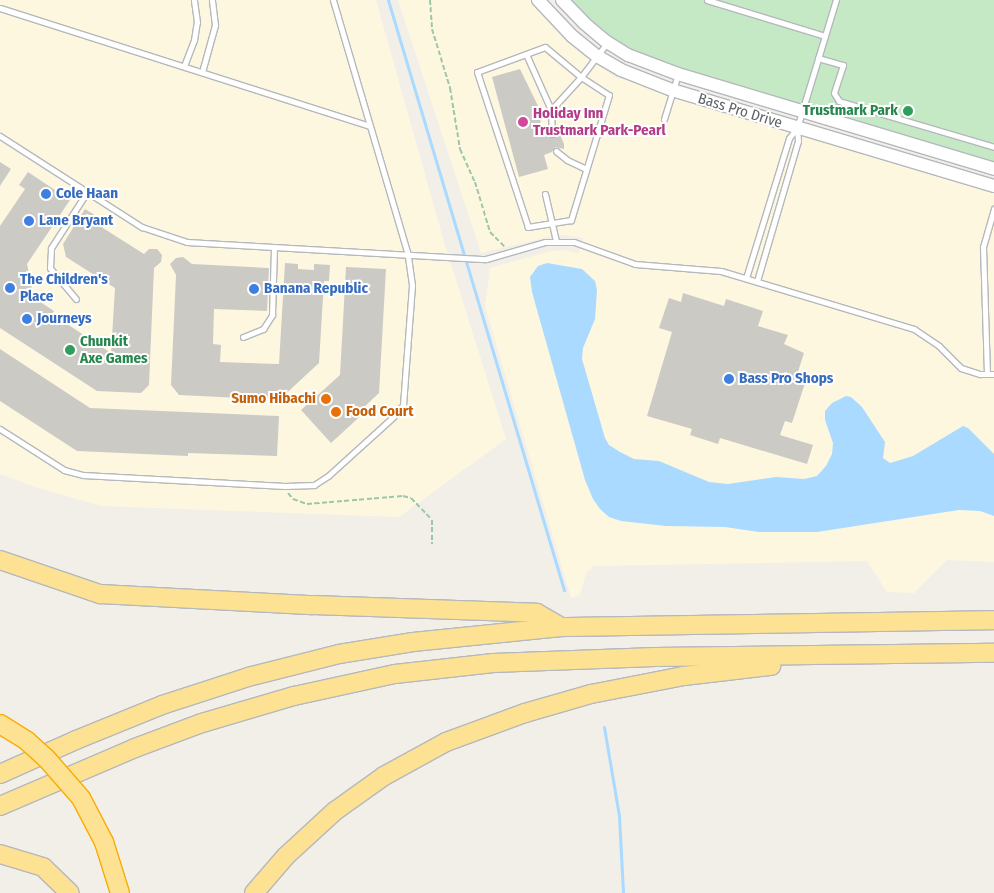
<!DOCTYPE html>
<html>
<head>
<meta charset="utf-8">
<style>
  body { margin:0 }
  #map { position:relative; width:994px; height:893px; overflow:hidden; background:#f1efe8; font-family:"Fira Sans Condensed",sans-serif }
  div>[style] { position:absolute }
  [style*='--x'] { left:calc(var(--x)*1px); top:calc(var(--y)*1px); width:calc(var(--w)*1px); rotate:calc(var(--a)*1deg) }
  .commercial>* { inset:0; background:#fef7e0 }
  .green>* { inset:0; background:#c5e8c5 }
  .water>* { inset:0; background:#aadaff }
  .stream>* { height:3px; margin:-1.5px; padding:0 1.5px; transform-origin:1.5px; border-radius:1.5px; background:#aadaff }
  .building>* { inset:0; background:#cccac5 }
  .path>* { height:2px; margin-top:-1px; transform-origin:0; background:repeating-linear-gradient(90deg,#9cc7a9 0 5px,transparent 0 7.5px) }
  .roads { filter:drop-shadow(1px 0 #b5b8bc) drop-shadow(-1px 0 #b5b8bc) drop-shadow(0 1px #b5b8bc) drop-shadow(0 -1px #b5b8bc) }
  .service>* { height:5px; margin:-2.5px; padding:0 2.5px; transform-origin:2.5px; border-radius:2.5px; background:#fff }
  .tertiary>* { height:12px; margin:-6px; padding:0 6px; transform-origin:6px; border-radius:6px; background:#fff }
  .motorway>* { height:18px; margin:-9px; padding:0 9px; transform-origin:9px; border-radius:9px; background:#fde293 }
  .bridges { filter:drop-shadow(1px 0 #f9ab00) drop-shadow(-1px 0 #f9ab00) drop-shadow(0 1px #f9ab00) drop-shadow(0 -1px #f9ab00) }
  .motorway-bridge>* { height:18px; margin:-9px; padding:0 9px; transform-origin:9px; border-radius:9px; background:#fde293 }
  .dots>* { width:14px; height:14px; translate:-50% -50%; box-sizing:border-box; border:2px solid #fff; border-radius:50% }
  span { translate:-50% -50%; white-space:nowrap; text-align:center; line-height:1.15; -webkit-text-stroke:4px #fff; paint-order:stroke }
  .street-label { font-size:15px; color:#5f6368 }
  .leisure-label { font-size:15px; color:#27864d; font-weight:700 }
  .right { translate:-100% -50%; text-align:right }
  .left { translate:0 -50%; text-align:left }
  .hotel-label { font-size:15px; color:#b23c85; font-weight:700 }
  .shop-label { font-size:15px; color:#366cbe; font-weight:700 }
  .food-label { font-size:15px; color:#c56008; font-weight:700 }
</style>
</head>
<body>
<div id="map">
  <div class="commercial">
    <i style="clip-path:polygon(0 0,376px 0,444px 242px,506px 439px,399px 517px,101px 506px,35px 487px,0 474px)"></i>
    <i style="clip-path:polygon(398px 0,530px 0,557px 31px,581px 53px,615px 77px,994px 191px,994px 562px,947px 560px,914px 593px,887px 592px,867px 561px,594px 566px,586px 573px,580px 595px,571px 598px,485px 306px,490px 268px,547px 252px,562px 250px,579px 253px,583px 238px,563px 235px,548px 237px,481px 253px)"></i>
  </div>
  <div class="green">
    <i style="clip-path:polygon(568px 0,994px 0,994px 162px,653px 60px,627px 50px,601px 33px)"></i>
  </div>
  <div class="water">
    <i style="clip-path:polygon(547px 263px,582px 269px,595px 281px,597px 290px,595px 319px,583px 348px,582px 359px,605px 438px,609px 445px,620px 452px,634px 459px,659px 461px,709px 482px,728px 484px,776px 477px,804px 479px,817px 476px,826px 466px,832px 454px,833px 443px,825px 420px,825px 411px,832px 403px,846px 396px,851px 397px,862px 407px,885px 442px,883px 458px,890px 463px,913px 456px,963px 426px,968px 428px,994px 454px,994px 516px,980px 511px,959px 510px,817px 532px,759px 532px,725px 527px,666px 526px,621px 521px,609px 517px,600px 509px,593px 499px,585px 480px,532px 292px,530px 277px,538px 266px)"></i>
  </div>
  <div class="stream">
    <i style="--x:388;--y:0;--w:616;--a:73.39"></i>
    <i style="--x:604;--y:727;--w:90;--a:80.4"></i>
    <i style="--x:619;--y:816;--w:77;--a:87"></i>
  </div>
  <div class="building">
    <i style="clip-path:polygon(520px 69px,540px 110px,541px 137px,548px 135px,553px 138px,559px 132px,564px 144px,564px 149px,555px 147px,552px 152px,544px 155px,548px 169px,519px 177px,492px 77px)"></i>
    <i style="clip-path:polygon(0 162px,11px 169px,0 186px)"></i>
    <i style="clip-path:polygon(28px 172px,70px 200px,27px 264px,34px 298px,54px 311px,52px 314px,111px 353px,115px 288px,66px 257px,63px 244px,85px 209px,98px 217px,95px 223px,144px 254px,149px 249px,157px 249px,162px 255px,161px 262px,154px 268px,149px 385px,141px 393px,97px 391px,0 328px,0 226px,25px 189px,19px 185px)"></i>
    <i style="clip-path:polygon(183px 257px,192px 264px,269px 268px,267px 311px,214px 309px,213px 344px,221px 345px,220px 362px,279px 364px,285px 263px,298px 264px,298px 269px,314px 270px,314px 264px,330px 265px,329px 281px,324px 281px,319px 363px,279px 400px,179px 395px,171px 385px,176px 275px,170px 264px,176px 258px)"></i>
    <i style="clip-path:polygon(346px 267px,386px 269px,379px 393px,363px 408px,366px 411px,331px 443px,301px 410px,340px 375px)"></i>
    <i style="clip-path:polygon(683px 293px,724px 306px,726px 299px,763px 311px,758px 326px,788px 335px,784px 344px,804px 353px,796px 378px,806px 380px,792px 423px,785px 421px,780px 435px,813px 445px,807px 464px,720px 438px,718px 444px,690px 435px,692px 429px,647px 416px,672px 332px,659px 328px,669px 298px,681px 302px)"></i>
    <i style="clip-path:polygon(0 349px,90px 408px,279px 416px,277px 456px,188px 453px,188px 456px,77px 451px,0 401px)"></i>
  </div>
  <div class="path">
    <i style="--x:430;--y:0;--w:29;--a:86"></i>
    <i style="--x:432;--y:29;--w:62;--a:73"></i>
    <i style="--x:450;--y:88;--w:62;--a:80.7"></i>
    <i style="--x:460;--y:149;--w:36;--a:66"></i>
    <i style="--x:475;--y:182;--w:52;--a:73.3"></i>
    <i style="--x:490;--y:232;--w:21;--a:45"></i>
    <i style="--x:288;--y:493;--w:8;--a:50"></i>
    <i style="--x:293;--y:499;--w:15;--a:20"></i>
    <i style="--x:307;--y:504;--w:96;--a:-4.8"></i>
    <i style="--x:403;--y:496;--w:8;--a:14"></i>
    <i style="--x:411;--y:498;--w:30;--a:46"></i>
    <i style="--x:432;--y:520;--w:24;--a:90"></i>
  </div>
  <div class="roads">
    <div class="service">
      <i style="--x:707;--y:0;--w:123;--a:17"></i>
      <i style="--x:0;--y:8;--w:387;--a:17.7"></i>
      <i style="--x:545;--y:47;--w:47;--a:39.8"></i>
      <i style="--x:581;--y:77;--w:33;--a:33"></i>
      <i style="--x:609;--y:95;--w:131;--a:106.9"></i>
      <i style="--x:571;--y:220;--w:44;--a:170.8"></i>
      <i style="--x:528;--y:227;--w:163;--a:-108.2"></i>
      <i style="--x:477;--y:72;--w:72;--a:-20.2"></i>
      <i style="--x:526;--y:54;--w:61;--a:65.9"></i>
      <i style="--x:551;--y:110;--w:24;--a:88"></i>
      <i style="--x:818;--y:58;--w:26;--a:16"></i>
      <i style="--x:843;--y:65;--w:29;--a:108"></i>
      <i style="--x:834;--y:93;--w:9;--a:58"></i>
      <i style="--x:839;--y:101;--w:162;--a:16.5"></i>
      <i style="--x:184;--y:66;--w:28;--a:-69"></i>
      <i style="--x:194;--y:40;--w:18;--a:-81"></i>
      <i style="--x:197;--y:22;--w:22;--a:-98"></i>
      <i style="--x:202;--y:72;--w:49;--a:-74.5"></i>
      <i style="--x:215;--y:25;--w:25;--a:-97"></i>
      <i style="--x:551;--y:110;--w:45;--a:-47.7"></i>
      <i style="--x:581;--y:77;--w:43;--a:-52.6"></i>
      <i style="--x:664;--y:119;--w:47;--a:-72.7"></i>
      <i style="--x:0;--y:136;--w:169;--a:32.7"></i>
      <i style="--x:142;--y:227;--w:47;--a:18.4"></i>
      <i style="--x:187;--y:242;--w:299;--a:3.3"></i>
      <i style="--x:486;--y:259;--w:61;--a:-16.1"></i>
      <i style="--x:545;--y:242;--w:29;--a:0"></i>
      <i style="--x:574;--y:242;--w:65;--a:19.8"></i>
      <i style="--x:635;--y:264;--w:86;--a:4.7"></i>
      <i style="--x:721;--y:271;--w:202;--a:16.7"></i>
      <i style="--x:914;--y:329;--w:30;--a:34"></i>
      <i style="--x:939;--y:346;--w:31;--a:45"></i>
      <i style="--x:961;--y:368;--w:20;--a:18"></i>
      <i style="--x:980;--y:374;--w:14;--a:0"></i>
      <i style="--x:556;--y:151;--w:14;--a:39"></i>
      <i style="--x:567;--y:160;--w:21;--a:25"></i>
      <i style="--x:545;--y:194;--w:48;--a:76.8"></i>
      <i style="--x:746;--y:278;--w:146;--a:-72.9"></i>
      <i style="--x:789;--y:138;--w:13;--a:-51"></i>
      <i style="--x:797;--y:128;--w:134;--a:-73.1"></i>
      <i style="--x:757;--y:281;--w:146;--a:-73.7"></i>
      <i style="--x:798;--y:141;--w:13;--a:-94"></i>
      <i style="--x:76;--y:299;--w:40;--a:-130"></i>
      <i style="--x:50;--y:268;--w:20;--a:-87"></i>
      <i style="--x:51;--y:248;--w:67;--a:-57.3"></i>
      <i style="--x:243;--y:337;--w:22;--a:-22"></i>
      <i style="--x:263;--y:329;--w:17;--a:-57"></i>
      <i style="--x:272;--y:315;--w:67;--a:-88.3"></i>
      <i style="--x:987;--y:374;--w:127;--a:-91.8"></i>
      <i style="--x:983;--y:247;--w:40;--a:-74"></i>
      <i style="--x:0;--y:429;--w:76;--a:32.6"></i>
      <i style="--x:64;--y:470;--w:20;--a:15"></i>
      <i style="--x:83;--y:475;--w:202;--a:3.1"></i>
      <i style="--x:285;--y:486;--w:29;--a:-2"></i>
      <i style="--x:314;--y:485;--w:17;--a:-33"></i>
      <i style="--x:328;--y:476;--w:88;--a:-42.2"></i>
      <i style="--x:393;--y:417;--w:16;--a:-50"></i>
      <i style="--x:403;--y:405;--w:120;--a:-85.7"></i>
      <i style="--x:412;--y:285;--w:30;--a:-98"></i>
      <i style="--x:408;--y:255;--w:266;--a:-106.4"></i>
    </div>
    <div class="tertiary">
      <i style="--x:538;--y:0;--w:50;--a:46.6"></i>
      <i style="--x:572;--y:36;--w:32;--a:39"></i>
      <i style="--x:597;--y:56;--w:28;--a:30"></i>
      <i style="--x:621;--y:70;--w:55;--a:21.4"></i>
      <i style="--x:672;--y:90;--w:336;--a:16.6"></i>
      <i style="--x:562;--y:0;--w:32;--a:46"></i>
      <i style="--x:584;--y:23;--w:30;--a:40"></i>
      <i style="--x:607;--y:42;--w:25;--a:32"></i>
      <i style="--x:628;--y:55;--w:53;--a:20.8"></i>
      <i style="--x:678;--y:74;--w:330;--a:16.7"></i>
    </div>
    <div class="motorway">
      <i style="--x:0;--y:560;--w:106;--a:18.8"></i>
      <i style="--x:100;--y:594;--w:213;--a:3"></i>
      <i style="--x:313;--y:605;--w:224;--a:2"></i>
      <i style="--x:537;--y:613;--w:28;--a:30"></i>
      <i style="--x:0;--y:774;--w:83;--a:-24.1"></i>
      <i style="--x:76;--y:740;--w:93;--a:-22.1"></i>
      <i style="--x:162;--y:705;--w:90;--a:-18"></i>
      <i style="--x:248;--y:677;--w:94;--a:-14.2"></i>
      <i style="--x:339;--y:654;--w:75;--a:-9.2"></i>
      <i style="--x:413;--y:642;--w:149;--a:-5.8"></i>
      <i style="--x:561;--y:627;--w:433;--a:-0.9"></i>
      <i style="--x:0;--y:806;--w:147;--a:-23.2"></i>
      <i style="--x:135;--y:748;--w:72;--a:-20.5"></i>
      <i style="--x:202;--y:723;--w:96;--a:-16.4"></i>
      <i style="--x:294;--y:696;--w:103;--a:-12.3"></i>
      <i style="--x:395;--y:674;--w:99;--a:-6.4"></i>
      <i style="--x:493;--y:663;--w:162;--a:-2.1"></i>
      <i style="--x:655;--y:657;--w:339;--a:-0.7"></i>
      <i style="--x:0;--y:854;--w:45;--a:16.8"></i>
      <i style="--x:43;--y:867;--w:37;--a:44"></i>
      <i style="--x:254;--y:893;--w:49;--a:-49.1"></i>
      <i style="--x:286;--y:856;--w:67;--a:-42.6"></i>
      <i style="--x:335;--y:811;--w:60;--a:-35.5"></i>
      <i style="--x:384;--y:776;--w:71;--a:-28.7"></i>
      <i style="--x:446;--y:742;--w:84;--a:-20.2"></i>
      <i style="--x:525;--y:713;--w:69;--a:-16.1"></i>
      <i style="--x:591;--y:694;--w:95;--a:-11"></i>
      <i style="--x:684;--y:676;--w:88;--a:-6.6"></i>
    </div>
  </div>
  <div class="bridges">
    <div class="motorway-bridge">
      <i style="--x:0;--y:724;--w:32;--a:32"></i>
      <i style="--x:27;--y:741;--w:25;--a:42"></i>
      <i style="--x:46;--y:758;--w:53;--a:48.8"></i>
      <i style="--x:81;--y:798;--w:50;--a:62.4"></i>
      <i style="--x:104;--y:842;--w:53;--a:72.6"></i>
    </div>
  </div>
  <div class="dots">
    <i style="left:908px;top:111px;background:#2e9e5b"></i>
    <i style="left:523px;top:122px;background:#d1479c"></i>
    <i style="left:46px;top:194px;background:#3f7fe0"></i>
    <i style="left:29px;top:221px;background:#3f7fe0"></i>
    <i style="left:10px;top:288px;background:#3f7fe0"></i>
    <i style="left:254px;top:289px;background:#3f7fe0"></i>
    <i style="left:27px;top:319px;background:#3f7fe0"></i>
    <i style="left:70px;top:350px;background:#2e9e5b"></i>
    <i style="left:729px;top:379px;background:#3f7fe0"></i>
    <i style="left:326px;top:399px;background:#e8710a"></i>
    <i style="left:336px;top:412px;background:#e8710a"></i>
  </div>
  <div class="street-label">
    <span style="left:740px;top:111px;rotate:17deg">Bass Pro Drive</span>
  </div>
  <div class="leisure-label">
    <span class="right" style="left:898px;top:111px">Trustmark Park</span>
    <span class="left" style="left:80px;top:350px">Chunkit<br>Axe Games</span>
  </div>
  <div class="hotel-label">
    <span class="left" style="left:533px;top:122px">Holiday Inn<br>Trustmark Park-Pearl</span>
  </div>
  <div class="shop-label">
    <span class="left" style="left:56px;top:194px">Cole Haan</span>
    <span class="left" style="left:39px;top:221px">Lane Bryant</span>
    <span class="left" style="left:20px;top:288px">The Children's<br>Place</span>
    <span class="left" style="left:264px;top:289px">Banana Republic</span>
    <span class="left" style="left:37px;top:319px">Journeys</span>
    <span class="left" style="left:739px;top:379px">Bass Pro Shops</span>
  </div>
  <div class="food-label">
    <span class="right" style="left:316px;top:399px">Sumo Hibachi</span>
    <span class="left" style="left:346px;top:412px">Food Court</span>
  </div>
</div>
</body>
</html>
